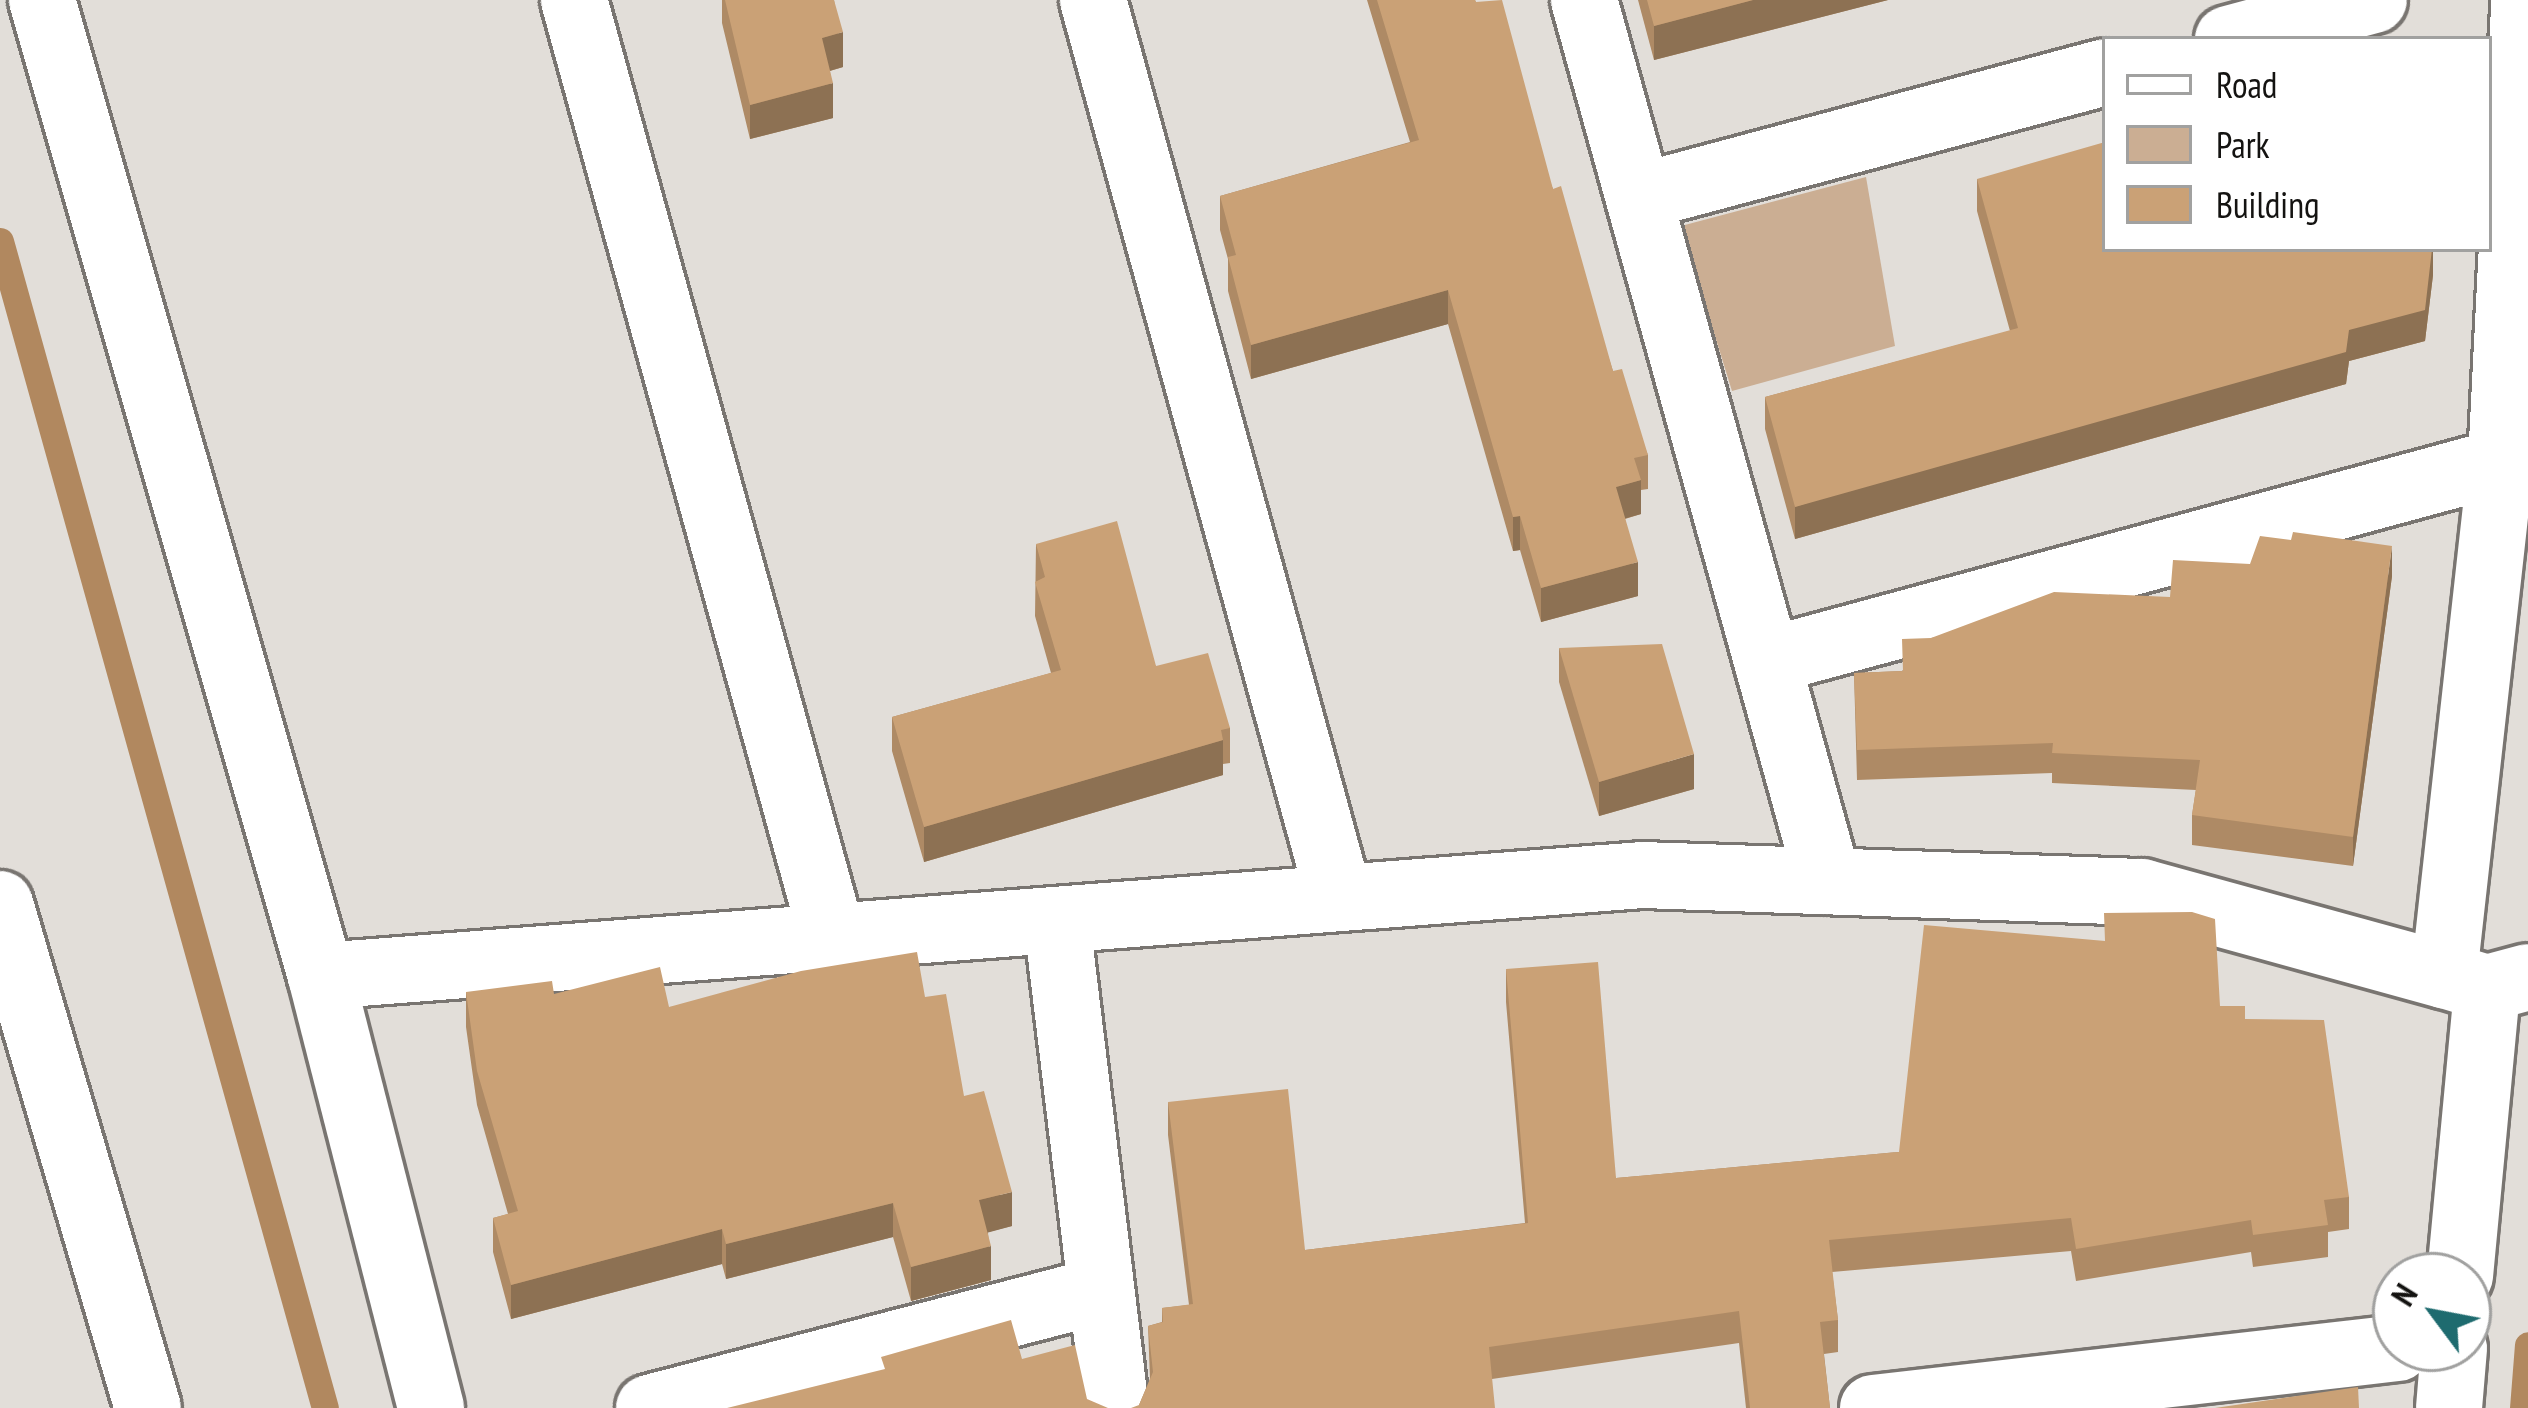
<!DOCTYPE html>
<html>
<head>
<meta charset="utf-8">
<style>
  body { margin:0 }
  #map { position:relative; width:2528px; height:1408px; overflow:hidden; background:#e2ded9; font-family:"PT Sans Narrow",sans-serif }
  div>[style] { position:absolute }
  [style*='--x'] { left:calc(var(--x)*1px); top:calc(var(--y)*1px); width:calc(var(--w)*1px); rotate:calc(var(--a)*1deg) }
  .green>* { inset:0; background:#cbae93 }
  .stream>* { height:27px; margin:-13.5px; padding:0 13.5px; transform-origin:13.5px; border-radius:13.5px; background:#b1885f }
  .roads { filter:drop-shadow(3px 0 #797571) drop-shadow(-3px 0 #797571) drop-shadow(0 3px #797571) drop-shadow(0 -3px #797571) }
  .street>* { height:66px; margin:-33px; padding:0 33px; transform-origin:33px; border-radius:33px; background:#fff }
  .secondary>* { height:66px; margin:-33px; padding:0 33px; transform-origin:33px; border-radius:33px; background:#fff }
  .wall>* { inset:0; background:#ae8a65 }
  .shaded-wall>* { inset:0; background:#8d7153 }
  .building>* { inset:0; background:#caa176 }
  span { translate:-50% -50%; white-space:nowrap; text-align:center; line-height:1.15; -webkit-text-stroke:9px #fff; paint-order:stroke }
  .legend { position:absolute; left:2102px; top:36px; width:390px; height:216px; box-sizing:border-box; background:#fff; border:3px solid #a1a1a0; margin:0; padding:15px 21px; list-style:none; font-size:36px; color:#141311 }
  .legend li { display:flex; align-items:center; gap:24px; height:60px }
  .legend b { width:60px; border:3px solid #a1a1a0 }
  .north { position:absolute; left:2372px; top:1252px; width:120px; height:120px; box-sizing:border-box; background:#fff; border:3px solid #a1a1a0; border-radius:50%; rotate:302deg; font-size:33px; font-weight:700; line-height:48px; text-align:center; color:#141311 }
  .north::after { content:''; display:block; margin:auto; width:42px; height:54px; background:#1e6b6f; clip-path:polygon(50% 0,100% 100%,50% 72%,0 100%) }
</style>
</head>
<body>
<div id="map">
  <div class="green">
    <i style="clip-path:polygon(1866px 177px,1895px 346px,1732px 391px,1681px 226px)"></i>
  </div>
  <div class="stream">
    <i style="--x:0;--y:241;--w:1211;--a:74.44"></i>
    <i style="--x:2523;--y:1408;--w:63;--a:-85.5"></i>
  </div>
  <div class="roads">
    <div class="street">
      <i style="--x:42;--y:0;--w:1015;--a:74.05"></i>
      <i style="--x:321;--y:976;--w:446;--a:75.7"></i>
      <i style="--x:574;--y:0;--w:971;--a:74.59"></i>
      <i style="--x:1093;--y:0;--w:930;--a:74.66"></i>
      <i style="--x:1584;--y:0;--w:914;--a:74.52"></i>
      <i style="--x:2228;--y:39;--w:151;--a:-15"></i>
      <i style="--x:1639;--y:197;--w:482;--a:-15"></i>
      <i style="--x:1767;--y:661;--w:760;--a:-15.17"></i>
      <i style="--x:0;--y:904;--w:525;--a:73.64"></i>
      <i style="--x:1057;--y:923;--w:489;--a:83.1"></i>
      <i style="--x:321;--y:976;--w:1325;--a:-4.37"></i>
      <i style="--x:1642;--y:875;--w:500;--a:1.95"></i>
      <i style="--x:2142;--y:892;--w:313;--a:15.4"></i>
      <i style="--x:2444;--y:975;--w:516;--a:-83.66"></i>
      <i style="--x:2501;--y:462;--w:463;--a:-87.1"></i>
      <i style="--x:2460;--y:1276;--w:289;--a:-84.6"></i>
      <i style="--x:649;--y:1408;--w:465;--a:-14.6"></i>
      <i style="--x:1873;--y:1408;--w:528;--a:-6.52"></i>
      <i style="--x:2449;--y:1408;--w:60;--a:-85.2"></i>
    </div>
    <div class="secondary">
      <i style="--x:2444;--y:975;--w:45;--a:16.8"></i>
      <i style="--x:2487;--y:988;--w:42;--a:-15"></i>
    </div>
  </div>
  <div class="wall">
    <i style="clip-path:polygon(722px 0,834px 0,843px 67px,830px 71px,833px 118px,750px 139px,722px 23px)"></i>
    <i style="clip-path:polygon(1367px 0,1475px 0,1553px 189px,1613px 371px,1648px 455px,1648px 489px,1641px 490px,1641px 514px,1625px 519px,1638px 596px,1541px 622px,1520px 550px,1513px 551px,1448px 324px,1251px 379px,1228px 291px,1228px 259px,1220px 230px,1220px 196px,1410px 142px)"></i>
    <i style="clip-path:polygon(1638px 0,1888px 0,1654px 60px)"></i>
    <i style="clip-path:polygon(1977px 179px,2433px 275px,2425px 341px,2349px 361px,2346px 384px,1795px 539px,1765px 429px,1765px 397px,2010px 331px,1977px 211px)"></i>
    <i style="clip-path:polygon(1036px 544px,1156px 666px,1230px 728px,1230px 763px,1223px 764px,1223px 775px,924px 862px,892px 751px,892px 717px,1051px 673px,1035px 616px)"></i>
    <i style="clip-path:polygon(2392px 576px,2353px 866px,2192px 845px,2192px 815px,2196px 790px,2052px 783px,2052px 773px,1857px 780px,1854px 673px,1902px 671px,1931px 638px,2170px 597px)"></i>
    <i style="clip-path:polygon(1559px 648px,1694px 789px,1599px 816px,1559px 682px)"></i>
    <i style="clip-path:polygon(1506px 969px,1616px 1178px,1899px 1152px,2220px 1006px,2245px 1019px,2349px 1197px,2349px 1229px,2328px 1232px,2328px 1257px,2253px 1267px,2251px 1252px,2076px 1281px,2071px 1251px,1832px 1272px,1838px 1320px,1838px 1352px,1824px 1354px,1830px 1408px,1746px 1408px,1739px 1343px,1492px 1379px,1139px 1405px,1150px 1379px,1148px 1326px,1162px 1322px,1162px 1308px,1189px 1305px,1168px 1135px,1168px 1102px,1305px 1250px,1525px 1223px,1506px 1002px)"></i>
    <i style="clip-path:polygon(466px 992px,554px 994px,669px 1007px,925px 997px,1012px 1226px,988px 1232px,991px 1280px,911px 1301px,893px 1237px,726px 1279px,722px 1264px,511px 1319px,493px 1252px,493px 1218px,508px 1214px,477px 1105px,466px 1027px)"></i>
  </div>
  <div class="shaded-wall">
    <i style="clip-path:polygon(1753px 0,1888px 0,1654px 60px,1654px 26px)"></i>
    <i style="clip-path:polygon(843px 32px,843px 67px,822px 73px,822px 38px)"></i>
    <i style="clip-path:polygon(833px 83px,833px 118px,750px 139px,750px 105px)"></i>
    <i style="clip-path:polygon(2433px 249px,2433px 275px,2425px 341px,2349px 361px,2346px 384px,1795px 539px,1795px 507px,2349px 330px)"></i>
    <i style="clip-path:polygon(1448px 290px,1448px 324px,1251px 379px,1251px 345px)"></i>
    <i style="clip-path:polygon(1641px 480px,1641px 514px,1616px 521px,1616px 487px)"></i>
    <i style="clip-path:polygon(1520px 516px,1520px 550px,1513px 551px,1513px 517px)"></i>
    <i style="clip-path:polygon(2392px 546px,2392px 576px,2353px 866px,2353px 837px)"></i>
    <i style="clip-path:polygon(1638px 562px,1638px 596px,1541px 622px,1541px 588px)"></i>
    <i style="clip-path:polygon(1223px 740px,1223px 775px,924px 862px,924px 827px)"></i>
    <i style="clip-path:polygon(1694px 754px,1694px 789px,1599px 816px,1599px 782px)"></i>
    <i style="clip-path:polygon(1012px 1192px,1012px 1226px,979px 1235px,979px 1200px)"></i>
    <i style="clip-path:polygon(893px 1203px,893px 1237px,726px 1279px,726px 1244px)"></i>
    <i style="clip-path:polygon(722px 1229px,722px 1264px,511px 1319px,511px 1285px)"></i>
    <i style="clip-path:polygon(991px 1246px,991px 1280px,911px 1301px,911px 1267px)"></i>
  </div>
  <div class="building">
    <i style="clip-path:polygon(725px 0,834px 0,843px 32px,822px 38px,833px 83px,750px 105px)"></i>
    <i style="clip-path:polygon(1377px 0,1475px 0,1476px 2px,1502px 0,1553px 189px,1561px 186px,1613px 371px,1622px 369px,1648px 455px,1634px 458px,1641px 480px,1616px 487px,1638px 562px,1541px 588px,1520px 516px,1513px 517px,1448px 290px,1251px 345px,1228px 257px,1236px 255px,1220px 196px,1419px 140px)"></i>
    <i style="clip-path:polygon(1647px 0,1753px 0,1654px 26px)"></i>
    <i style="clip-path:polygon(2105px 142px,2105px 249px,2432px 249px,2425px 310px,2349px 330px,2346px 352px,1795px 507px,1765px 397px,2018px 328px,1977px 179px)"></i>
    <i style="clip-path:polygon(1117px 521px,1156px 666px,1208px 653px,1230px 728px,1221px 730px,1223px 740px,924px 827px,892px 717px,1061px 670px,1035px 582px,1045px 577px,1036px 544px)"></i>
    <i style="clip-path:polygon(2293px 532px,2392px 546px,2353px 837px,2192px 815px,2200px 760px,2052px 753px,2053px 743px,1857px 750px,1854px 673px,1903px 671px,1902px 639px,1931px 638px,2054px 592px,2170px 597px,2173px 560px,2250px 564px,2260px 536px,2291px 540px)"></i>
    <i style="clip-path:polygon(1662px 644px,1694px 754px,1599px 782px,1559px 648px)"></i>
    <i style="clip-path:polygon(2192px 912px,2215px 919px,2220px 1006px,2245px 1006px,2245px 1019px,2324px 1020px,2349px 1197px,2324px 1200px,2328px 1225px,2253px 1235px,2251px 1220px,2076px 1249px,2071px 1218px,1829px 1240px,1838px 1320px,1820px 1322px,1830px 1408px,1750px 1408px,1739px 1311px,1489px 1347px,1495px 1408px,1131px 1408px,1139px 1405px,1153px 1372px,1148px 1326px,1163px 1322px,1162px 1308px,1193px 1304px,1168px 1102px,1288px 1089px,1305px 1250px,1528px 1223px,1506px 969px,1598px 962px,1616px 1178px,1899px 1152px,1924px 925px,2105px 941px,2104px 913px)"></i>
    <i style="clip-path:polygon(917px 952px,925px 997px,946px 994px,964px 1096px,984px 1091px,1012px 1192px,979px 1200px,991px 1246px,911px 1267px,893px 1203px,726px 1244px,722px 1229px,511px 1285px,493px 1218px,518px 1211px,477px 1071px,466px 992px,552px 981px,554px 994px,660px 967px,669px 1007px,801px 971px)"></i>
    <i style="clip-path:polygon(1011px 1320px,1022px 1359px,1075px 1345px,1087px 1399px,1108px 1408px,727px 1408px,885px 1369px,881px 1357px)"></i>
    <i style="clip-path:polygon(2358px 1387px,2359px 1408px,2215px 1408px)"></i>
  </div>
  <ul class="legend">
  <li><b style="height:15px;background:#fff"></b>Road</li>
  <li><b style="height:33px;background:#cbae93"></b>Park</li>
  <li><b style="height:33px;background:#caa176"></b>Building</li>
  </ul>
  <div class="north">N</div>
</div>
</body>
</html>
